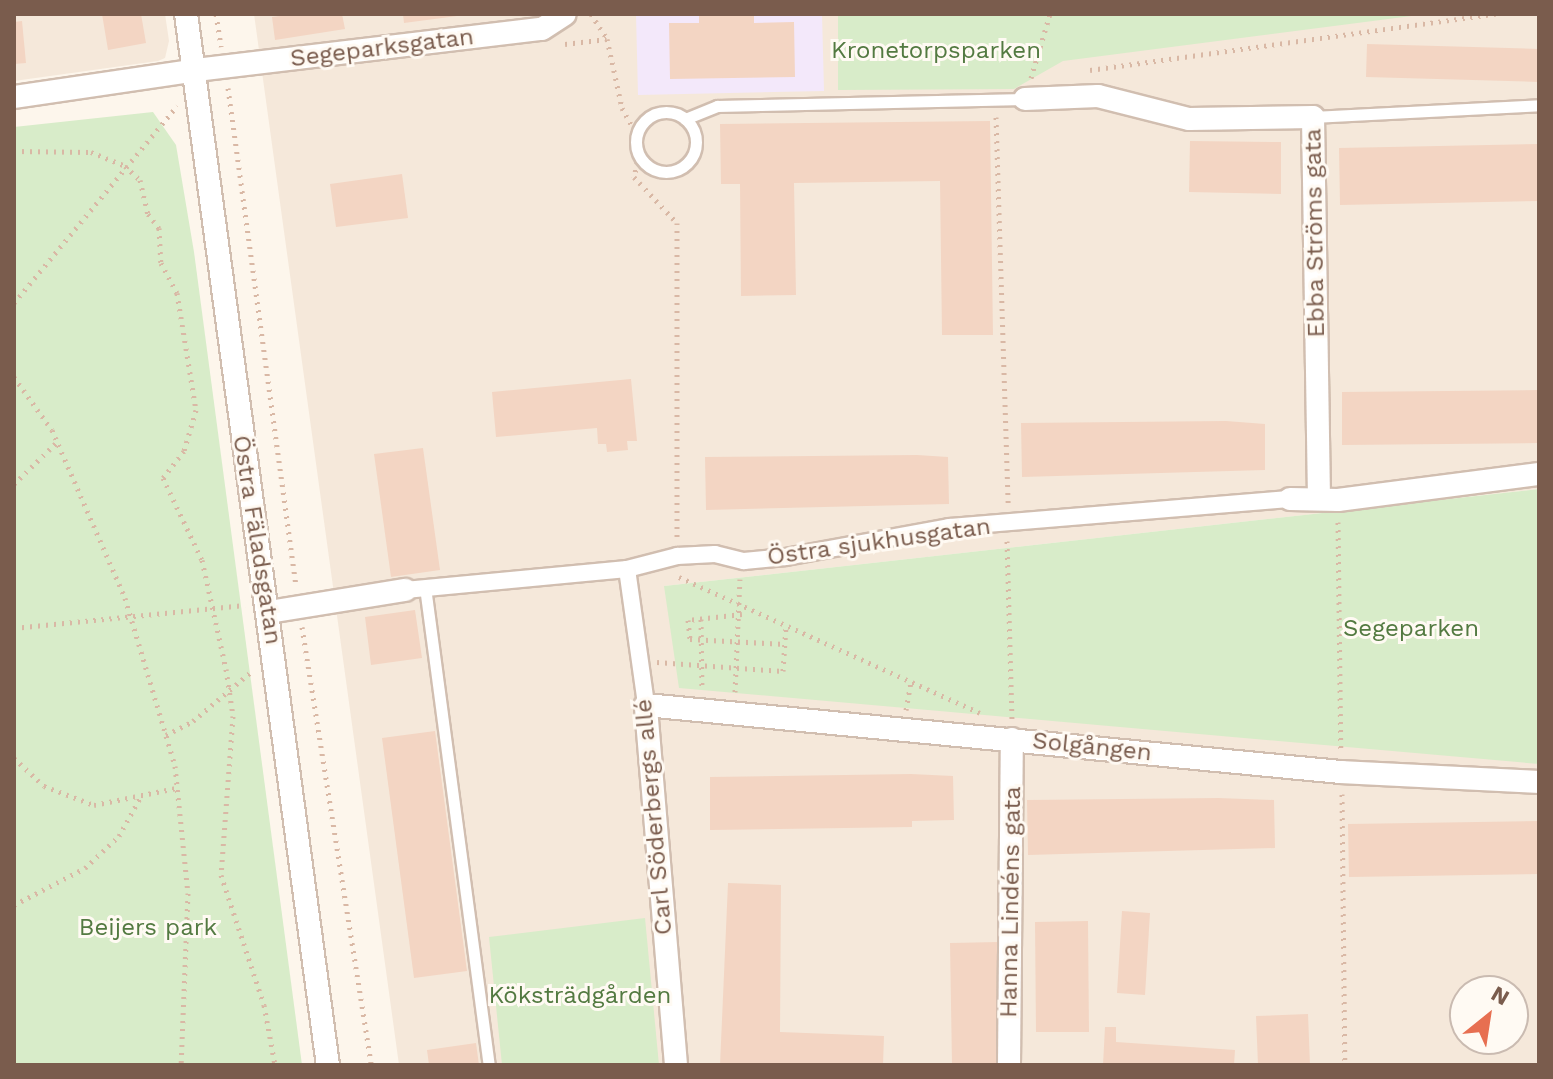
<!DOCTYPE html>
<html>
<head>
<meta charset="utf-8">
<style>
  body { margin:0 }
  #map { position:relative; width:1553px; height:1079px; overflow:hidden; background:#fdf6ec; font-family:"Work Sans",sans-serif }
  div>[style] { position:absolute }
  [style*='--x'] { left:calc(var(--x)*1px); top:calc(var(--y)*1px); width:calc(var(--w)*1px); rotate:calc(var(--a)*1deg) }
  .residential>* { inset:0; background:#f5e8da }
  .education>* { inset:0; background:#f3e8fa }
  .green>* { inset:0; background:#d8ecc9 }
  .building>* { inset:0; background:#f3d5c3 }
  .path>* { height:5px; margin-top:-2.5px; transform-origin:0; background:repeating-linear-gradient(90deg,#d9b8a5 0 2px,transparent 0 8px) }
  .roads { filter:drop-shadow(2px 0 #d1beb0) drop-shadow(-2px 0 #d1beb0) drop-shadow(0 2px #d1beb0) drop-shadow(0 -2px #d1beb0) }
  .service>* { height:11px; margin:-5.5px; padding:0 5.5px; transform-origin:5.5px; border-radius:5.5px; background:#fff }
  .service>.ring { margin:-5.5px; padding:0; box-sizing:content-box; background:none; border:11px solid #fff; border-radius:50% }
  .pedestrian>* { height:16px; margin:-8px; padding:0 8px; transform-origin:8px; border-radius:8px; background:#fff }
  .minor>* { height:22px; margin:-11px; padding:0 11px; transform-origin:11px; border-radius:11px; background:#fff }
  span { translate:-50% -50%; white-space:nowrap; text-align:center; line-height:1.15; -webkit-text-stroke:6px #fffaf3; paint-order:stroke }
  .street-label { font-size:24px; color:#7a5c4d }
  .park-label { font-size:24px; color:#537a41 }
  .frame { position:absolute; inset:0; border:16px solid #7a5c4d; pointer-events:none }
  .north { position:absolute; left:1449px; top:975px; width:80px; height:80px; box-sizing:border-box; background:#fffaf3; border:2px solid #cabbb1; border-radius:50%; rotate:30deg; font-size:22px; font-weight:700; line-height:32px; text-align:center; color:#7a5c4d }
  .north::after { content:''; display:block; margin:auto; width:28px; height:36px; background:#e76f51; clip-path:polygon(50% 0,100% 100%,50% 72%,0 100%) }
</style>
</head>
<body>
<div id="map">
  <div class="residential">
    <i style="clip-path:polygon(14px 14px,165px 14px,169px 41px,165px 58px,158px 61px,14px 81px)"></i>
    <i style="clip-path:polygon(evenodd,254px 14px,1539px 14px,1539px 489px,664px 586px,1539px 764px,1539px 1065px,399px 1065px,254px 14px,1465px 991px,1513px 991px,1513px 1039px,1465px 1039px,1465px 991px)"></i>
  </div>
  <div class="education">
    <i style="clip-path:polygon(636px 14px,822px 14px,824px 91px,638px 95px)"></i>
  </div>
  <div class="green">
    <i style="clip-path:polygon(838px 14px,1427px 14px,1063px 61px,1014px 89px,838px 90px)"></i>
    <i style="clip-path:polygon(153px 112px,176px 145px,194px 252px,302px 1065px,14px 1065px,14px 127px)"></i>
    <i style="clip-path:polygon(1539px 489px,1539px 764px,679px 688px,664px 586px)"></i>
    <i style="clip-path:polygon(645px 918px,659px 1065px,502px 1065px,489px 937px)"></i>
  </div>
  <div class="building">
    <i style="clip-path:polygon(102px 14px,141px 14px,146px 43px,108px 50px)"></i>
    <i style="clip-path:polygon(293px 14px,342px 14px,345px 29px,275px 40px,272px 17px)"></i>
    <i style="clip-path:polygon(403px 14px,457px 14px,457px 16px,404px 23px)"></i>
    <i style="clip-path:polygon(699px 14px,754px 14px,754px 23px,794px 22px,795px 77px,670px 79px,669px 23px,699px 23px)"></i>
    <i style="clip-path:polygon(22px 21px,26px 63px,14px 64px,14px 22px)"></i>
    <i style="clip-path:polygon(1367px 44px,1539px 49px,1539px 82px,1366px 77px)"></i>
    <i style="clip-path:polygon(990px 121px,993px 335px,942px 335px,940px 181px,794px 183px,796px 295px,741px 296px,740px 184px,721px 184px,720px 124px)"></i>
    <i style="clip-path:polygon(1190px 141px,1281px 142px,1281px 194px,1189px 192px)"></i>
    <i style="clip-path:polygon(1539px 144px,1539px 201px,1340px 205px,1339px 148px)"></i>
    <i style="clip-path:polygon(402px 174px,408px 218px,336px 227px,330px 184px)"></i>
    <i style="clip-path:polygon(631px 379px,637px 441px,627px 441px,628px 450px,607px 452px,606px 444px,598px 444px,597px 428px,496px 437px,492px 392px)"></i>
    <i style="clip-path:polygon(1539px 390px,1539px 443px,1342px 445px,1342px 392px)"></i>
    <i style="clip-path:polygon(1226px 421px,1265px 424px,1265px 470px,1022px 477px,1021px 423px)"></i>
    <i style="clip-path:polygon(423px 448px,440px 570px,391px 577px,374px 454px)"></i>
    <i style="clip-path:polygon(917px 455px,948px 457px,949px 504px,706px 510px,705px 457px)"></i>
    <i style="clip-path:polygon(415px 610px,422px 658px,371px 665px,365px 617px)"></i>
    <i style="clip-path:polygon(435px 731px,467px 971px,414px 978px,382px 738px)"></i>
    <i style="clip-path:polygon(911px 774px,953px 776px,954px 820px,912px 821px,912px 827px,710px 830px,710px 777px)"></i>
    <i style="clip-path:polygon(1218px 798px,1274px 800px,1275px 848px,1028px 855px,1027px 800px)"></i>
    <i style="clip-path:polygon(1539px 821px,1539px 874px,1349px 877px,1348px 824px)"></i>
    <i style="clip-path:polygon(728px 883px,781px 885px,780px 1032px,884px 1036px,883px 1065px,720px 1065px)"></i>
    <i style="clip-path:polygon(1122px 911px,1150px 913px,1145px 995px,1117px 993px)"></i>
    <i style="clip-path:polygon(1088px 921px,1089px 1032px,1036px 1032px,1035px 922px)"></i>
    <i style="clip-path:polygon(999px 942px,1001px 1065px,952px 1065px,950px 943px)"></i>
    <i style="clip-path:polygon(1308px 1014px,1310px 1065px,1258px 1065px,1256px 1016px)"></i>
    <i style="clip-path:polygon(1105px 1027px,1116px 1027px,1116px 1042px,1235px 1050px,1234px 1065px,1103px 1065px)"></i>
    <i style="clip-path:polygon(476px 1043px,479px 1065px,429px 1065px,427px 1050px)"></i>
  </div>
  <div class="path">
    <i style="--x:216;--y:14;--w:33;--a:81"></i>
    <i style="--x:591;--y:14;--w:30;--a:57"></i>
    <i style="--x:607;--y:39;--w:71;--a:77.7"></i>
    <i style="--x:622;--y:108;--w:31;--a:61"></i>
    <i style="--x:565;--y:44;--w:42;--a:-6.8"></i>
    <i style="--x:1090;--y:70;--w:410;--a:-7.9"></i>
    <i style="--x:1031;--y:78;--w:67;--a:-73.5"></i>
    <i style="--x:228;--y:88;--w:503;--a:82.22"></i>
    <i style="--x:996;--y:117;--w:386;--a:88.2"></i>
    <i style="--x:14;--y:151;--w:77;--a:0.7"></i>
    <i style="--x:91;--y:152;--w:37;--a:22"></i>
    <i style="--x:125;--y:166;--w:21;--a:43"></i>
    <i style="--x:140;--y:180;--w:35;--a:77"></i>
    <i style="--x:148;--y:214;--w:18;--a:52"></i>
    <i style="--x:159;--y:228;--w:35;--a:87"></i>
    <i style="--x:161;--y:263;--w:34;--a:62"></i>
    <i style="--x:177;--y:293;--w:119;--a:80.8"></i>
    <i style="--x:196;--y:410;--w:43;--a:106.3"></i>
    <i style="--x:184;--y:451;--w:34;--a:128"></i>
    <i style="--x:163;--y:478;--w:91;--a:64.6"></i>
    <i style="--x:202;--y:560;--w:112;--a:77.6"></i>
    <i style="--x:226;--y:669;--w:48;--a:81.5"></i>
    <i style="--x:233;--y:716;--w:159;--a:94.3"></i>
    <i style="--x:221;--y:875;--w:137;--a:71.7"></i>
    <i style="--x:264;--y:1005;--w:61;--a:79.6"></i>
    <i style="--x:639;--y:154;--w:24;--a:102"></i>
    <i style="--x:634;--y:177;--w:63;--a:46.9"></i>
    <i style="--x:677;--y:223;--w:316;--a:90"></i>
    <i style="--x:14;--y:303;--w:256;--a:-50.4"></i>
    <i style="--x:14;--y:377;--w:65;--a:54.4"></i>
    <i style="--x:52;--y:430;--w:183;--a:66.5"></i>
    <i style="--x:125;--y:598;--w:175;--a:73.4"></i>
    <i style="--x:175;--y:766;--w:128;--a:84.2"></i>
    <i style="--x:188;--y:893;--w:172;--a:92.3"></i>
    <i style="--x:14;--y:484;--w:60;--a:-44.3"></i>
    <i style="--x:1338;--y:522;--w:230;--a:89.3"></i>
    <i style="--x:1007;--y:541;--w:178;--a:88.4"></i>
    <i style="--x:679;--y:577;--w:330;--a:24.3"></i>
    <i style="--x:742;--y:614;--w:54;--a:173.7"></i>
    <i style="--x:688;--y:620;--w:19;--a:84"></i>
    <i style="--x:690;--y:639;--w:95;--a:3"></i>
    <i style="--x:701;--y:619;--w:70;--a:89.2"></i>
    <i style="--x:302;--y:627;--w:443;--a:81"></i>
    <i style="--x:14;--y:628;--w:232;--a:-5.7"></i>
    <i style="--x:657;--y:662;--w:126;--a:4.1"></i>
    <i style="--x:783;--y:671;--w:45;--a:-86.2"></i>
    <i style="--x:735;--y:692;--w:113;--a:-87.5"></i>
    <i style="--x:906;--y:710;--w:27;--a:-80"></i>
    <i style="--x:166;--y:735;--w:30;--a:-27"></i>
    <i style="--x:193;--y:721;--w:76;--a:-40.2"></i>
    <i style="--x:14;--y:758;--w:41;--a:43"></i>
    <i style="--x:44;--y:786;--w:53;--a:20.8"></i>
    <i style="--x:94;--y:805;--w:84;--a:-11.7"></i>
    <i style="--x:1342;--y:794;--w:271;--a:89.4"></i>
    <i style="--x:14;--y:905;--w:80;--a:-27.5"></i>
    <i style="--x:85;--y:868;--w:47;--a:-43.3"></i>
    <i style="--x:119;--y:836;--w:46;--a:-61.2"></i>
  </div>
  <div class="roads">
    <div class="service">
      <i class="ring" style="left:636px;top:112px;width:49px;height:49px"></i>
      <i style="--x:1313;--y:117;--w:226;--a:-3"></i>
      <i style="--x:685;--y:119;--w:35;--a:-22"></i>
      <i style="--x:717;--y:106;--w:308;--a:-1.3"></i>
      <i style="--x:425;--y:587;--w:482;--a:82.4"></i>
    </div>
    <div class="pedestrian">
      <i style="--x:627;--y:569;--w:137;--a:82"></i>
      <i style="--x:405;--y:590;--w:223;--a:-5.4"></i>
      <i style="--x:627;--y:569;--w:52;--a:-14.6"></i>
      <i style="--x:677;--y:556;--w:38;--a:-3"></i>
      <i style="--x:715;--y:554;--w:30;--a:14"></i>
      <i style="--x:744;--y:561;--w:42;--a:-5.4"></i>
      <i style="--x:786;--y:557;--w:166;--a:-10.4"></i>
      <i style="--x:949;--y:527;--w:342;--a:-4.7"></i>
    </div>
    <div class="minor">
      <i style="--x:186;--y:14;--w:1061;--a:82.31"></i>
      <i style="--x:14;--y:97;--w:184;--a:-8.4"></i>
      <i style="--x:196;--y:70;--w:348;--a:-6.8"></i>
      <i style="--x:542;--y:29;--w:27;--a:-33"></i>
      <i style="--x:1025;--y:99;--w:73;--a:-2.4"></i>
      <i style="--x:1098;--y:96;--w:94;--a:14.2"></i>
      <i style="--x:1189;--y:119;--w:124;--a:-0.9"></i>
      <i style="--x:1313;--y:117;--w:379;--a:89.1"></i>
      <i style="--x:1290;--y:499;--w:48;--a:1.2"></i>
      <i style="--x:1338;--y:500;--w:203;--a:-7.4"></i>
      <i style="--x:269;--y:612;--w:138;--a:-9.2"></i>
      <i style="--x:676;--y:1065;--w:361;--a:-94.8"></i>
      <i style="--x:646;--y:705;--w:698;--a:5.51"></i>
      <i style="--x:1341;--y:772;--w:198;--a:2.9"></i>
      <i style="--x:1009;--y:1065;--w:326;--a:-89.5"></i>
    </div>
  </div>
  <div class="street-label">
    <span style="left:382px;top:48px;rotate:-7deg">Segeparksgatan</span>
    <span style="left:1315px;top:233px;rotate:-91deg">Ebba Ströms gata</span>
    <span style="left:257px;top:540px;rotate:81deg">Östra Fäladsgatan</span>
    <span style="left:879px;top:542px;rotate:-8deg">Östra sjukhusgatan</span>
    <span style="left:1092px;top:747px;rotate:6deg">Solgången</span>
    <span style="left:654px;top:817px;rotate:-95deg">Carl Söderbergs allé</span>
    <span style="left:1011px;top:902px;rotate:-89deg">Hanna Lindéns gata</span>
  </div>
  <div class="park-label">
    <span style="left:936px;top:51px">Kronetorpsparken</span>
    <span style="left:1411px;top:629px">Segeparken</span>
    <span style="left:148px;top:928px">Beijers park</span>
    <span style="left:580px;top:996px">Köksträdgården</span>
  </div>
  <div class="frame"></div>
  <div class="north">N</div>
</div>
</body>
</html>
